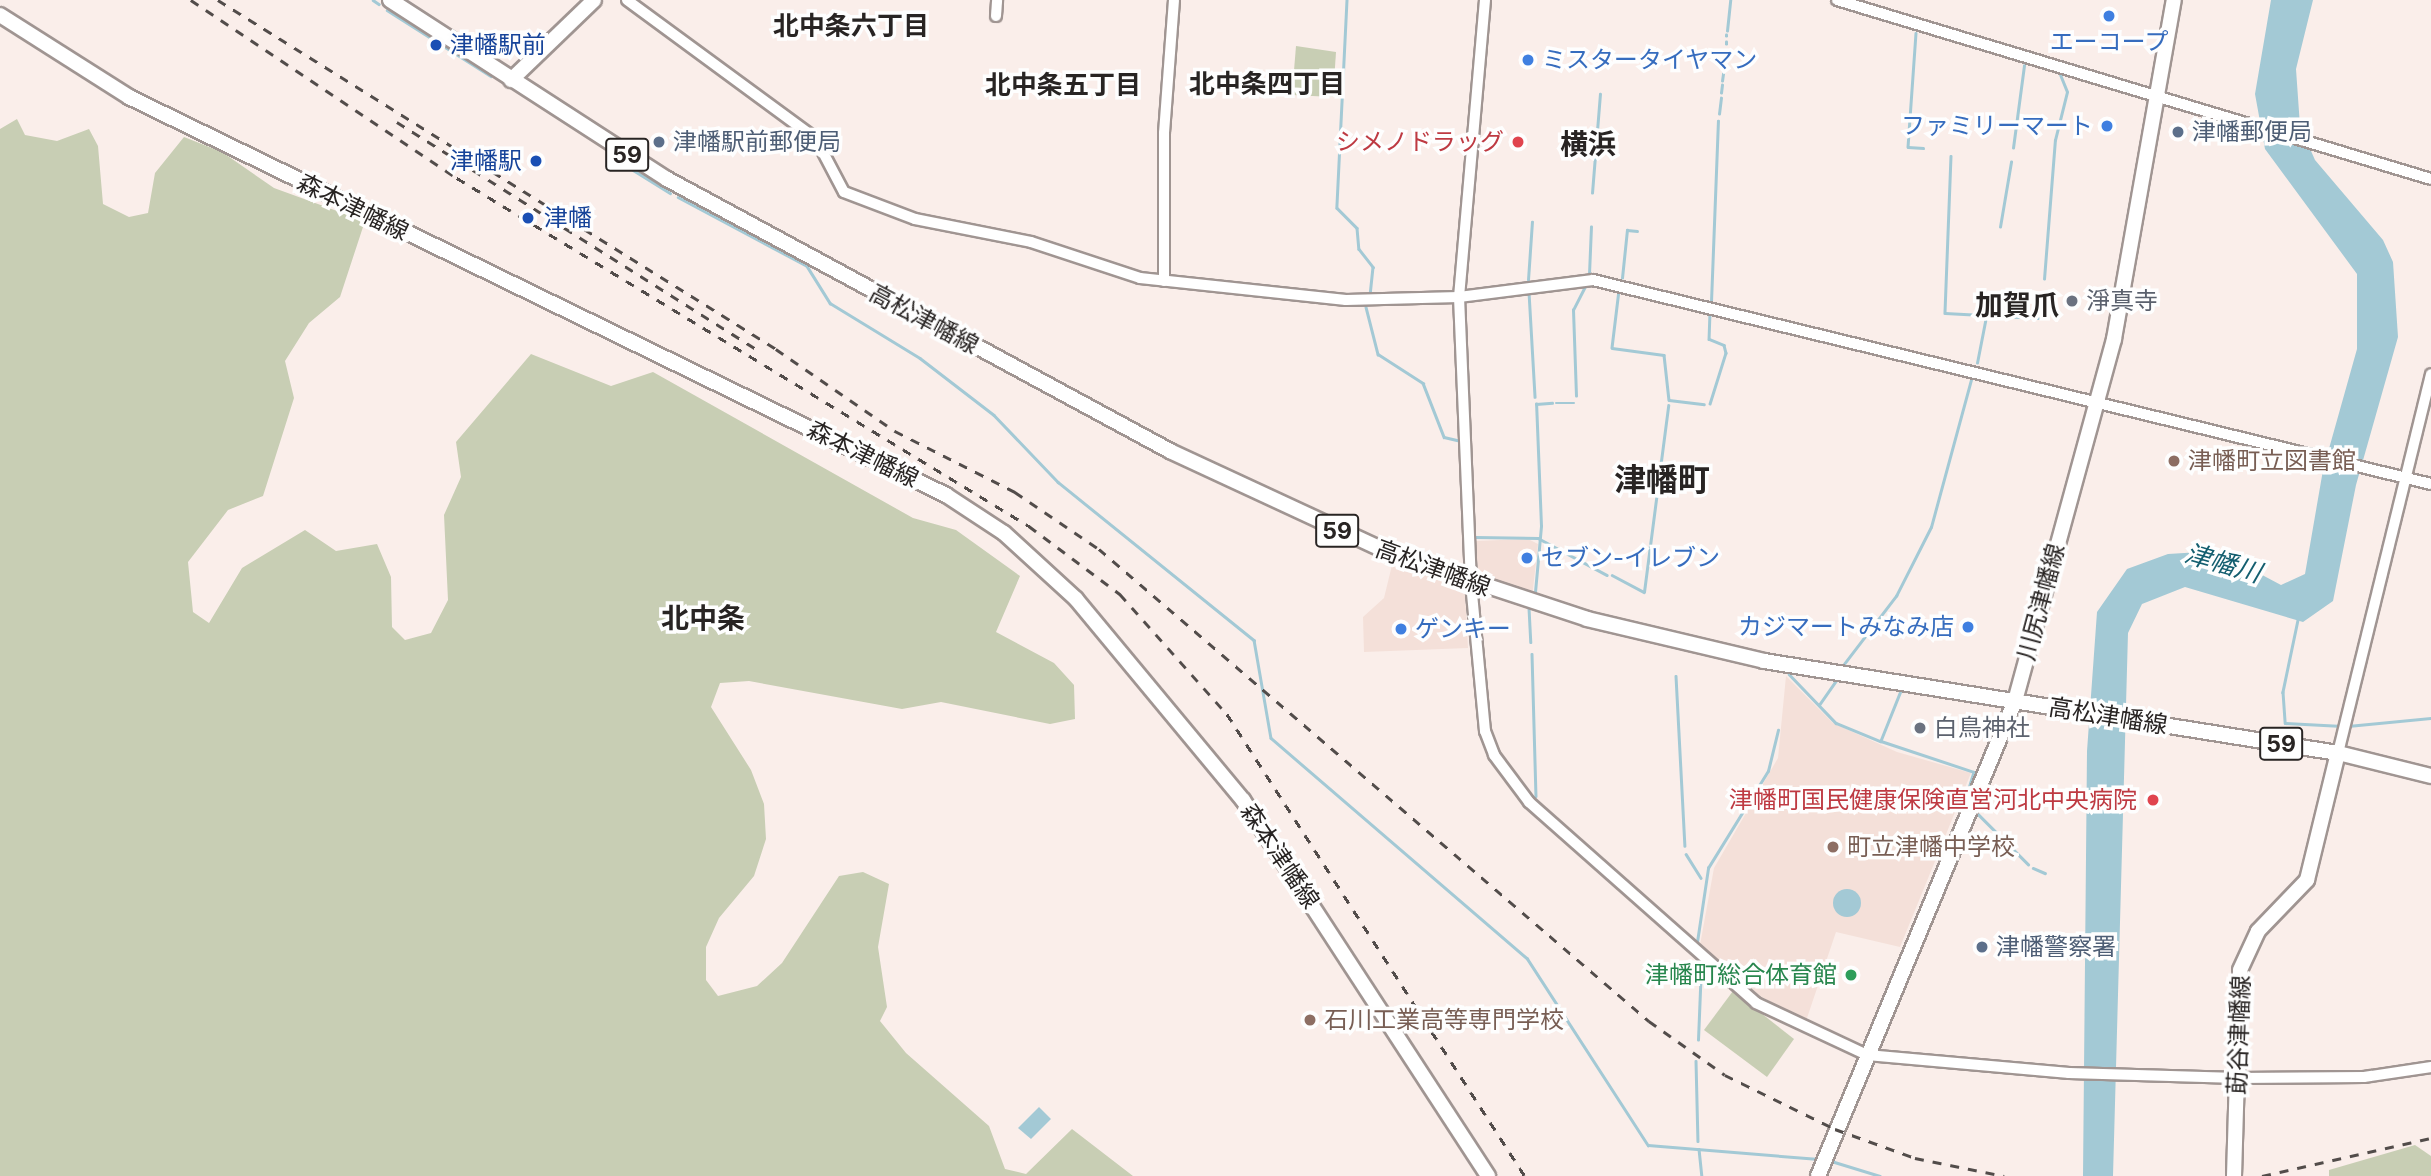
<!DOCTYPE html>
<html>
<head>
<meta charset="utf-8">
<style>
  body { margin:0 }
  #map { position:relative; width:2431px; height:1176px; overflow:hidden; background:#faeeea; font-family:Inter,"Noto Sans JP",sans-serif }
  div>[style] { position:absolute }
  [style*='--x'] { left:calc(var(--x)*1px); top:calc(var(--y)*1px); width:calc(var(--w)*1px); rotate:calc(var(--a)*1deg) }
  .built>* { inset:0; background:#f4e0d9 }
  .green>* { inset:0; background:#c8ceb4 }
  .water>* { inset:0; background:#a3c9d5 }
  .round { border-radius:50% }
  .stream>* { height:2.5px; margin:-1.25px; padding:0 1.25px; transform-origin:1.25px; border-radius:1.25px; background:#a3c9d5 }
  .roads { filter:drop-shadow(2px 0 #a09592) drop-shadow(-2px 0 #a09592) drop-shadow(0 2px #a09592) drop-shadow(0 -2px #a09592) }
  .minor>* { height:10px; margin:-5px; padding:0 5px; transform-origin:5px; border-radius:5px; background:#fff }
  .major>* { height:14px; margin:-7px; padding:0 7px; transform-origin:7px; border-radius:7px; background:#fff }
  .rail>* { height:2.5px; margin-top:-1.25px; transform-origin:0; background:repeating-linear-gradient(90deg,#524c4a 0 9px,transparent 0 18px) }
  .dots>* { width:19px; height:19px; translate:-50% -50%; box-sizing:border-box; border:4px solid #fefefe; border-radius:50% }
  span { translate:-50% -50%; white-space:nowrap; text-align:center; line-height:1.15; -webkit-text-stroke:7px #fefefe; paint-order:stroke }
  .shield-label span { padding:2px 5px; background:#fefefe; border:2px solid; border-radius:5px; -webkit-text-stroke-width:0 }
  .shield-label { font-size:23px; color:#282423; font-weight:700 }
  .shop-label { font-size:24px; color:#366cbe }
  .left { translate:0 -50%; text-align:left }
  .right { translate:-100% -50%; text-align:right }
  .transit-label { font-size:24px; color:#164399 }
  .service-label { font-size:24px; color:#4e5e75 }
  .health-label { font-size:24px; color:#be3a42 }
  .street-label { font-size:24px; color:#282423 }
  .worship-label { font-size:24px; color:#5b616d }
  .education-label { font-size:24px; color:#785e54 }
  .leisure-label { font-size:24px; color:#27864d }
  .neighbourhood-label { font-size:26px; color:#282423; font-weight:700 }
  .water-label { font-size:26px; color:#135e6f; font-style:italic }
  .quarter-label { font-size:28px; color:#282423; font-weight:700 }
  .district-label { font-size:32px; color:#282423; font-weight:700 }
</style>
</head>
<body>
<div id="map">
  <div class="built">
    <i style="clip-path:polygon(1528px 539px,1538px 544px,1532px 598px,1478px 576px,1476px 541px)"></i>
    <i style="clip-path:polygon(1393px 561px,1465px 590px,1468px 648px,1364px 652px,1363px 617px,1384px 598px)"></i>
    <i style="clip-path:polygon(1786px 676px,1833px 723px,1897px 752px,1971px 773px,1900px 947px,1836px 932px,1806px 1021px,1760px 996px,1700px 945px,1714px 868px,1778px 758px)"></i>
  </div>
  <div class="green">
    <i style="clip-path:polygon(1296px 46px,1336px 52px,1333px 97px,1292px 95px)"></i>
    <i style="clip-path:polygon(17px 119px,25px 135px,57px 141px,89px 129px,98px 146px,103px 204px,129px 217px,148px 213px,155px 173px,184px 137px,222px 152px,274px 188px,359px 219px,363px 227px,340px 297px,309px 323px,285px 361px,294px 398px,263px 496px,228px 510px,188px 562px,193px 612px,209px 623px,242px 568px,305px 530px,336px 551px,377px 544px,391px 577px,392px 627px,405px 640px,431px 633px,448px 600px,444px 515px,461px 477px,456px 442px,531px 354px,611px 386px,653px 372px,913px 518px,956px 530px,1020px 576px,996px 632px,1054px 663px,1074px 685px,1075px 719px,1050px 724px,941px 702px,902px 709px,749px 681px,720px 683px,711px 707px,751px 770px,764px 804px,766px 839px,754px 876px,719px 918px,706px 947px,706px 980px,718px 996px,757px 986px,782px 963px,839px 876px,863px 872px,889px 884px,878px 947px,887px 1007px,880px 1021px,906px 1053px,989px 1126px,1005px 1169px,1026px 1174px,1072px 1129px,1133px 1176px,0 1176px,0 129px)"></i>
    <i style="clip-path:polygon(1733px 991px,1794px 1039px,1767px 1077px,1704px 1030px)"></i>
    <i style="clip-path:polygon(2415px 1145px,2431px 1156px,2431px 1176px,2329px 1176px,2329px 1170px)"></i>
  </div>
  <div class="water">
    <i style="clip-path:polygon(2271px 0,2313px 0,2296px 69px,2300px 126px,2315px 160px,2383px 240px,2393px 262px,2398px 337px,2356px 485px,2333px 601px,2303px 622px,2185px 587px,2142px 604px,2128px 633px,2113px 1176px,2083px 1176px,2087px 751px,2097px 612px,2127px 569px,2168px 554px,2217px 551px,2281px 585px,2305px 574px,2323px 470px,2357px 349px,2357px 274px,2265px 149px,2255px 94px)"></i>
    <i class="round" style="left:1833px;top:889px;width:28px;height:28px"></i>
    <i style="clip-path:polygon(1039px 1107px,1051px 1119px,1031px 1139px,1018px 1128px)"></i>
  </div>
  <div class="stream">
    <i style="--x:373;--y:0;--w:7;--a:34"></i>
    <i style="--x:1347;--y:0;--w:208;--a:92.8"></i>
    <i style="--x:1337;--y:208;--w:28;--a:45"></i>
    <i style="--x:1357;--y:228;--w:21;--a:85"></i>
    <i style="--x:1359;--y:249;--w:23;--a:52"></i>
    <i style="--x:1373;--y:267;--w:30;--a:96"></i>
    <i style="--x:387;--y:10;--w:123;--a:32.4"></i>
    <i style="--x:1727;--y:31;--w:31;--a:-84"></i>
    <i style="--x:1916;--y:33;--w:114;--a:94"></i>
    <i style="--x:1908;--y:147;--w:15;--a:4"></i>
    <i style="--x:1726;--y:36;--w:1;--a:-90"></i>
    <i style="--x:1726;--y:44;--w:2;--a:-90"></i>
    <i style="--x:1723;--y:70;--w:13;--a:-86"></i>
    <i style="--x:1722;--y:81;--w:7;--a:-82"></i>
    <i style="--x:1721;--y:93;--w:8;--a:-83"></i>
    <i style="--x:1719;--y:114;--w:16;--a:-83"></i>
    <i style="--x:2013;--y:148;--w:83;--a:-82.4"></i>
    <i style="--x:609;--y:155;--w:72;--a:31.9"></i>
    <i style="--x:1951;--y:156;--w:157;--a:92.2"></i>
    <i style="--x:1945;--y:313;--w:93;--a:3.1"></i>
    <i style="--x:1592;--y:193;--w:99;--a:-85.4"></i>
    <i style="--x:678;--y:197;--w:146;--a:28.1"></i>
    <i style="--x:807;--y:266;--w:44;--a:58.1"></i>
    <i style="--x:830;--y:303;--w:105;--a:31.4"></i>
    <i style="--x:920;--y:358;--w:93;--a:37.6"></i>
    <i style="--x:994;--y:415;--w:93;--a:46.3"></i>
    <i style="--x:1058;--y:482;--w:252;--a:38.9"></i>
    <i style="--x:1254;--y:640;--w:99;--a:80.2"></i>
    <i style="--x:1271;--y:738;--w:338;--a:40.7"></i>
    <i style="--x:1527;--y:958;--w:223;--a:57.1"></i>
    <i style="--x:1648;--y:1145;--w:171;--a:4.7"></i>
    <i style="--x:2000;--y:227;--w:66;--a:-80.4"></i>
    <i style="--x:1589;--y:274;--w:47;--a:-87.6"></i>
    <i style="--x:1622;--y:278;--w:48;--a:-84.1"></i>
    <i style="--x:1627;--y:230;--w:10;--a:6"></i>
    <i style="--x:2044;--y:279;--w:139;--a:-85.5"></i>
    <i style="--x:2055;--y:140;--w:49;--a:-76"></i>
    <i style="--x:2067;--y:92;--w:18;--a:-112"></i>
    <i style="--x:1528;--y:280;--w:58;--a:-86.1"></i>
    <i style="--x:1619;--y:290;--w:58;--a:96.9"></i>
    <i style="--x:1612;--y:348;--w:52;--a:7.7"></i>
    <i style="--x:1664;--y:355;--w:45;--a:83.7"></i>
    <i style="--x:1669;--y:400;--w:35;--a:7"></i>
    <i style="--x:1529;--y:292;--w:105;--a:86.7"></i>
    <i style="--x:1711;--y:302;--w:181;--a:-87.8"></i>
    <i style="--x:1366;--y:307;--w:49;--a:75.7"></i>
    <i style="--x:1378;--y:354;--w:54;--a:32.8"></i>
    <i style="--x:1423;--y:383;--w:58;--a:68.7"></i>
    <i style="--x:1444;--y:437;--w:17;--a:13"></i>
    <i style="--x:1710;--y:312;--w:27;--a:92"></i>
    <i style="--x:1709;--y:339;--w:16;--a:22"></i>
    <i style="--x:1724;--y:345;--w:8;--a:76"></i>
    <i style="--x:1726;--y:353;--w:53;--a:107.4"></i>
    <i style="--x:1977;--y:363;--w:63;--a:-79"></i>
    <i style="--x:1576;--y:396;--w:86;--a:-92"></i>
    <i style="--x:1573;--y:310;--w:28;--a:-63"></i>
    <i style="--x:1556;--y:403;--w:18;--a:0"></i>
    <i style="--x:1475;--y:537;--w:63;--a:0.9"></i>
    <i style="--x:1538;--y:538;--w:78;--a:28.2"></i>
    <i style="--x:1612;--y:575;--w:36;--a:28"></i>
    <i style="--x:1644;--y:592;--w:188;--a:-82.6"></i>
    <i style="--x:1535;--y:592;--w:66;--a:-84.8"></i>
    <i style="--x:1541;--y:526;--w:122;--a:-92.3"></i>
    <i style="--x:1536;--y:404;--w:16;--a:-4"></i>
    <i style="--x:1529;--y:608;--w:34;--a:87"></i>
    <i style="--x:2298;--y:620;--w:74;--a:101.8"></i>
    <i style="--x:2283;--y:692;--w:31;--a:86"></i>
    <i style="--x:2285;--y:723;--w:57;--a:3"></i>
    <i style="--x:1532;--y:654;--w:142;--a:88.4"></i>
    <i style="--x:1844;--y:664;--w:86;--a:-52.6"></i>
    <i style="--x:1896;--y:596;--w:77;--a:-63.1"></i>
    <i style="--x:1931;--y:527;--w:152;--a:-74.8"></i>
    <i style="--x:1789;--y:674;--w:68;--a:46.2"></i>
    <i style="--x:1836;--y:723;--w:48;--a:22.2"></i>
    <i style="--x:1676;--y:676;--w:170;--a:87"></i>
    <i style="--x:1901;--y:691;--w:54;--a:111.8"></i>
    <i style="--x:1881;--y:741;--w:98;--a:18.4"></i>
    <i style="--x:1974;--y:772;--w:34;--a:107"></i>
    <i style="--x:1819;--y:705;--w:29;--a:-55"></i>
    <i style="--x:2348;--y:726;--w:83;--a:-5.5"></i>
    <i style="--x:1976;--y:812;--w:74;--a:45"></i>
    <i style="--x:1686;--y:854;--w:28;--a:58"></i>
    <i style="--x:2033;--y:868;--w:13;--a:23"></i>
    <i style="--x:1697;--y:942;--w:75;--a:-81.5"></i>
    <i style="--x:1708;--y:868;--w:114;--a:-58.3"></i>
    <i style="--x:1768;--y:771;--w:42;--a:-76.3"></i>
    <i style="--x:1698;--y:1040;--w:74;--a:-87.7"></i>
    <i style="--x:1696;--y:1061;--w:80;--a:88.6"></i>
    <i style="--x:1699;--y:1149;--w:27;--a:84"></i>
    <i style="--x:1828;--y:1160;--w:54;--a:17.1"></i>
  </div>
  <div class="roads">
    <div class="minor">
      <i style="--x:627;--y:0;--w:235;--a:36.3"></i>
      <i style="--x:816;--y:139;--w:60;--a:62.2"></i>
      <i style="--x:844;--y:192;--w:76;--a:20.8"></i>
      <i style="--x:915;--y:219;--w:118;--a:11.2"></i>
      <i style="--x:1031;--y:242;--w:115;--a:18.3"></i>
      <i style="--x:1140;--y:278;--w:207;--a:6.1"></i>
      <i style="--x:1346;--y:300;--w:113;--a:-1.5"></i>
      <i style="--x:1459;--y:297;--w:135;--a:-7.2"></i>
      <i style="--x:1593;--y:280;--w:862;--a:13.68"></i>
      <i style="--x:1485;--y:0;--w:298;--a:95"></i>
      <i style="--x:1459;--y:297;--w:286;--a:87.6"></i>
      <i style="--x:1471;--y:583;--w:149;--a:84.6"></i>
      <i style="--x:1485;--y:731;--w:26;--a:69"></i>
      <i style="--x:1494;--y:755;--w:59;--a:53.3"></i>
      <i style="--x:1529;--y:802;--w:303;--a:41.5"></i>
      <i style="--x:1756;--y:1003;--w:123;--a:25.1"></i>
      <i style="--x:1867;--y:1055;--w:203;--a:5.1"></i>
      <i style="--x:2069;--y:1073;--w:169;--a:1.7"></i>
      <i style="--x:2238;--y:1078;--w:126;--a:-0.5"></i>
      <i style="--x:2364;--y:1077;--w:68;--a:-8.5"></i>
      <i style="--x:1837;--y:0;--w:620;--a:16.77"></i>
      <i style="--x:996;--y:16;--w:16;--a:-86"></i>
      <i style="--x:1164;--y:281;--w:148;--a:-90"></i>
      <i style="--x:1164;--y:133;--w:133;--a:-85.7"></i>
      <i style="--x:2338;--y:753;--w:390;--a:-76.2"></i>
    </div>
    <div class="major">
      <i style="--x:390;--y:0;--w:330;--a:32.9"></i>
      <i style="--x:667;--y:179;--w:572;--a:28.4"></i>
      <i style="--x:1170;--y:451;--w:247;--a:24.9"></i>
      <i style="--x:1394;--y:555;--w:203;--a:18.3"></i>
      <i style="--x:1587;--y:619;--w:182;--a:13.3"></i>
      <i style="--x:1764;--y:661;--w:581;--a:9.11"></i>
      <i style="--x:2338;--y:753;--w:96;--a:13.9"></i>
      <i style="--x:0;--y:15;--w:153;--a:32.4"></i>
      <i style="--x:129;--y:97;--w:909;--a:25.97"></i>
      <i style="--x:946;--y:495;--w:69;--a:33.2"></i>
      <i style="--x:1004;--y:533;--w:98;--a:42.5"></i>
      <i style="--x:1076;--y:599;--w:261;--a:50.3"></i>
      <i style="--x:1243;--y:800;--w:449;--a:56.9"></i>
      <i style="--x:511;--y:80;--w:115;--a:-43.9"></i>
      <i style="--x:1818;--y:1176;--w:514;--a:-67.47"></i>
      <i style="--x:2015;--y:701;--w:375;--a:-74.7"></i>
      <i style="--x:2114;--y:339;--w:344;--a:-80"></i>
      <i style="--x:2234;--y:1176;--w:206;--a:-88.3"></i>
      <i style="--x:2240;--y:970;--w:43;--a:-65.2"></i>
      <i style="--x:2258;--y:931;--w:71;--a:-46.1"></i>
      <i style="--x:2307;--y:880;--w:131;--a:-76.3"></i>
    </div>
  </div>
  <div class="rail">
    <i style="--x:191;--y:0;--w:320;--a:33.8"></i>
    <i style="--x:457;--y:178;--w:670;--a:31.32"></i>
    <i style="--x:1029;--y:526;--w:114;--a:36.8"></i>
    <i style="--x:1120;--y:594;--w:161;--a:48.3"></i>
    <i style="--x:1227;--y:714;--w:550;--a:57.18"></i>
    <i style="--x:218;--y:0;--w:658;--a:32.02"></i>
    <i style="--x:776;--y:349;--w:145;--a:34.6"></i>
    <i style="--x:895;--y:431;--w:135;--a:26.9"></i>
    <i style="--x:1015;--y:492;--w:102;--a:34.2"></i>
    <i style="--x:1099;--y:549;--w:725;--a:40.64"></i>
    <i style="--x:1649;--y:1021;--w:93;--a:35.4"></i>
    <i style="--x:1725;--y:1075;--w:123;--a:26.1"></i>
    <i style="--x:1835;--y:1129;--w:85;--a:19.9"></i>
    <i style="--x:1915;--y:1158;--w:91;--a:11.4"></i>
    <i style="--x:397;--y:122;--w:431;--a:32.3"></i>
    <i style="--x:2262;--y:1176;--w:173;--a:-12.7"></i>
  </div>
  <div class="dots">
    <i style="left:2109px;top:16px;background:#3f7fe0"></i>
    <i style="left:436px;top:45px;background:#1a4fb4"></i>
    <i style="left:1528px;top:60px;background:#3f7fe0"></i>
    <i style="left:2107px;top:126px;background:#3f7fe0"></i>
    <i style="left:2178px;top:132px;background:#5c6f8a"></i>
    <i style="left:659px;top:142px;background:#5c6f8a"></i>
    <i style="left:1518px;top:142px;background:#e0444e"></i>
    <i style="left:536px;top:161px;background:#1a4fb4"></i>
    <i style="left:528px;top:218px;background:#1a4fb4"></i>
    <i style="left:2072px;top:301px;background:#6b7280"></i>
    <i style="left:2174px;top:461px;background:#8d6e63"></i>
    <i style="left:1527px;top:558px;background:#3f7fe0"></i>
    <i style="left:1968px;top:627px;background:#3f7fe0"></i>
    <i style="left:1401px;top:629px;background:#3f7fe0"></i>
    <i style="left:1920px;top:728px;background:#6b7280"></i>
    <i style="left:2153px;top:800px;background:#e0444e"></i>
    <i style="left:1833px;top:847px;background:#8d6e63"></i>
    <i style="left:1982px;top:947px;background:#5c6f8a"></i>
    <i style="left:1851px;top:975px;background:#2e9e5b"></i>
    <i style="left:1310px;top:1020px;background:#8d6e63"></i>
  </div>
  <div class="shield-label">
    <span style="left:627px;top:155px">59</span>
    <span style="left:1337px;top:531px">59</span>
    <span style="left:2281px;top:744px">59</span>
  </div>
  <div class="shop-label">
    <span style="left:2109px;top:42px">エーコープ</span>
    <span class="left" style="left:1542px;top:60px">ミスタータイヤマン</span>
    <span class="right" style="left:2093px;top:126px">ファミリーマート</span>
    <span class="left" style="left:1541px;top:558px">セブン-イレブン</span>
    <span class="right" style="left:1954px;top:627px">カジマートみなみ店</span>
    <span class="left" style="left:1415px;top:629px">ゲンキー</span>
  </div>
  <div class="transit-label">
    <span class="left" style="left:450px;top:45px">津幡駅前</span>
    <span class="right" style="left:522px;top:161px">津幡駅</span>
    <span class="left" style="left:544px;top:218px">津幡</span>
  </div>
  <div class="service-label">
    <span class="left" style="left:2192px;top:132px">津幡郵便局</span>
    <span class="left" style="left:673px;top:142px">津幡駅前郵便局</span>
    <span class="left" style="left:1996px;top:947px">津幡警察署</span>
  </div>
  <div class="health-label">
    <span class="right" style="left:1504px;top:142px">シメノドラッグ</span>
    <span class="right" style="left:2137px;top:800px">津幡町国民健康保険直営河北中央病院</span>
  </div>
  <div class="street-label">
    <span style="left:353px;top:207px;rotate:26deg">森本津幡線</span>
    <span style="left:924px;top:319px;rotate:28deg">高松津幡線</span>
    <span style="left:863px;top:454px;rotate:26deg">森本津幡線</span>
    <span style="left:1433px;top:568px;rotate:20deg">高松津幡線</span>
    <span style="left:2041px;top:602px;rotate:-75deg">川尻津幡線</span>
    <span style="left:2108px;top:716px;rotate:9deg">高松津幡線</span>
    <span style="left:1280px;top:856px;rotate:56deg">森本津幡線</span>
    <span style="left:2239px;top:1035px;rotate:-88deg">莇谷津幡線</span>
  </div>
  <div class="worship-label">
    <span class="left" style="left:2086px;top:301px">淨真寺</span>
    <span class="left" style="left:1934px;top:728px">白鳥神社</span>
  </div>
  <div class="education-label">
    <span class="left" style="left:2188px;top:461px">津幡町立図書館</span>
    <span class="left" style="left:1847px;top:847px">町立津幡中学校</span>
    <span class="left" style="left:1324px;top:1020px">石川工業高等専門学校</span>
  </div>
  <div class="leisure-label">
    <span class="right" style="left:1837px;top:975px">津幡町総合体育館</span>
  </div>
  <div class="neighbourhood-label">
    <span style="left:851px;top:26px">北中条六丁目</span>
    <span style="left:1267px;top:84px">北中条四丁目</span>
    <span style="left:1063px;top:85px">北中条五丁目</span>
  </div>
  <div class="water-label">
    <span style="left:2223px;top:563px;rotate:16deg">津幡川</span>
  </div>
  <div class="quarter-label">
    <span style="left:1588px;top:144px">横浜</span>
    <span style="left:2017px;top:305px">加賀爪</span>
    <span style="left:703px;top:618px">北中条</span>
  </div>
  <div class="district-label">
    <span style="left:1662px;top:480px">津幡町</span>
  </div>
</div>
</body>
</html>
